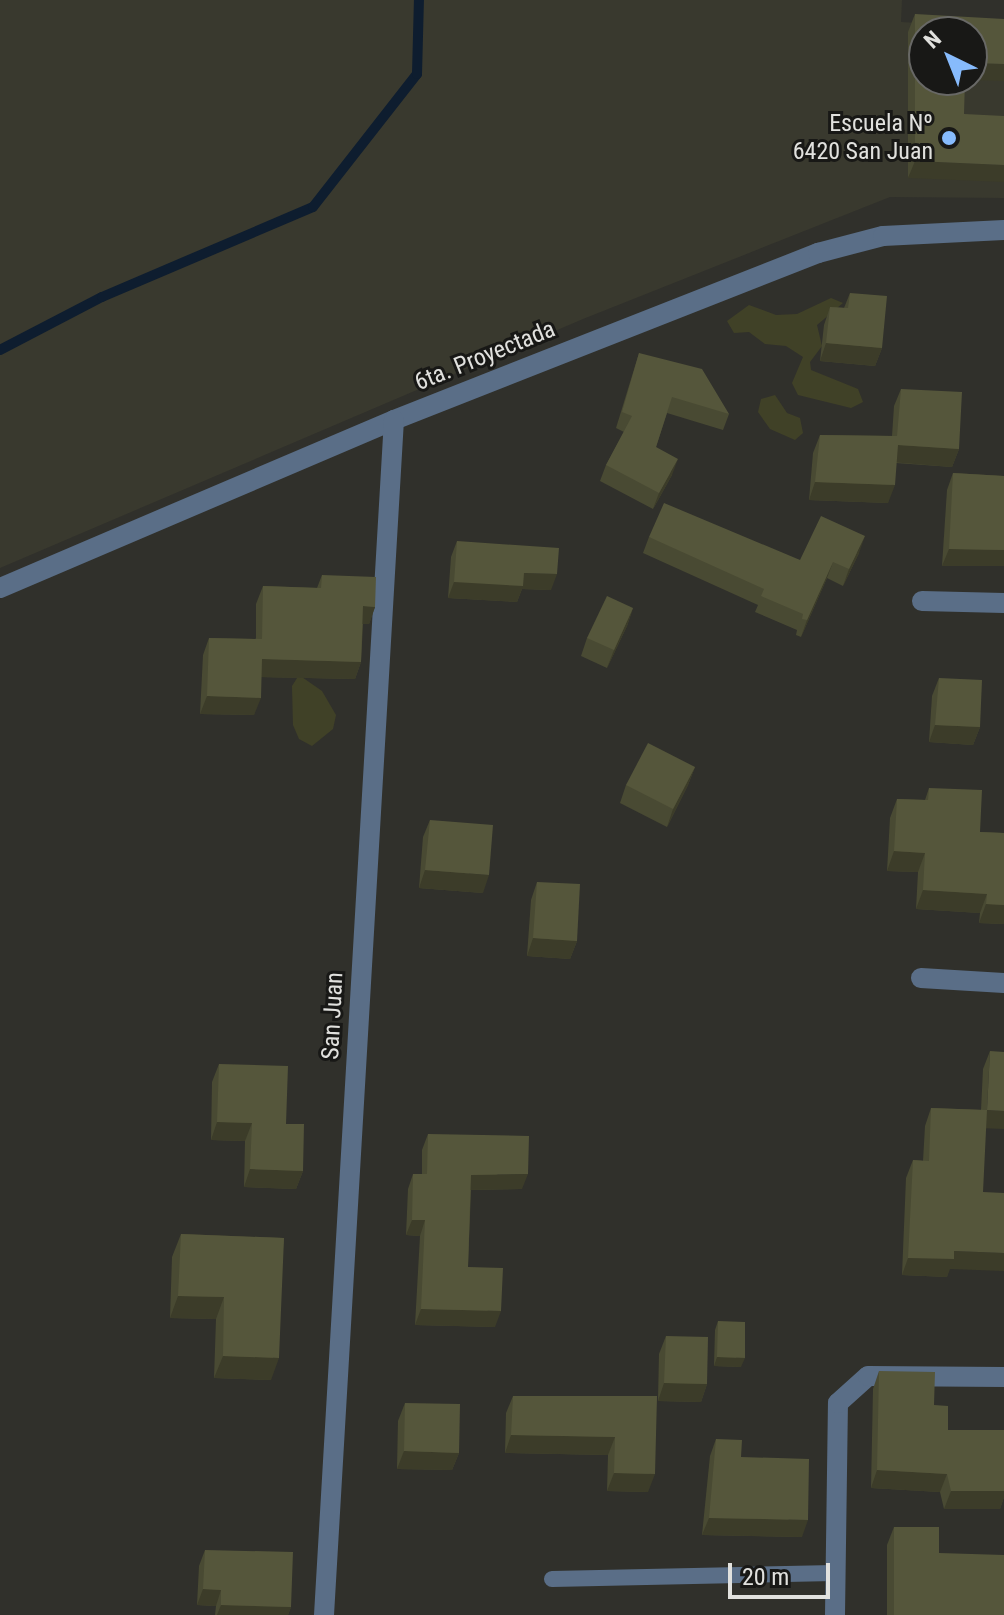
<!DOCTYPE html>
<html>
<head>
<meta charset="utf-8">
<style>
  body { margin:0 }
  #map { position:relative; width:1004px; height:1615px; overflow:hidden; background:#30302b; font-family:"Roboto Condensed",sans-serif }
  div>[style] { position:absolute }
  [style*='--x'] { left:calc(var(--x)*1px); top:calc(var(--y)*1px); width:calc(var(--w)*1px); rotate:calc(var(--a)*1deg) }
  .built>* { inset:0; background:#39392e }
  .green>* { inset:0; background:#404127 }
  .stream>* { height:10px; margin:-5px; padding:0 5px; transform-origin:5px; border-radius:5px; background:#0e1d2f }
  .service>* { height:16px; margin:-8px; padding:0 8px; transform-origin:8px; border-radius:8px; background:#5a6e87 }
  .minor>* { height:20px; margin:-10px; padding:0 10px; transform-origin:10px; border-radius:10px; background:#5a6e87 }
  .wall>* { inset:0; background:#494a33 }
  .shaded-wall>* { inset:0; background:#3c3c29 }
  .building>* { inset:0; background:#55563b }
  .dots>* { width:22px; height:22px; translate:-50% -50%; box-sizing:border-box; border:4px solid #181816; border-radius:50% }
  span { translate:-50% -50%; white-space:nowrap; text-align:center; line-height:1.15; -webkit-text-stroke:6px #181816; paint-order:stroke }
  .poi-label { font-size:24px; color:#e1e1de }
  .right { translate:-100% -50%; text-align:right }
  .street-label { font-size:24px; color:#e1e1de }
  .north { position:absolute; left:908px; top:16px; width:80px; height:80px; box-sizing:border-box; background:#181816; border:2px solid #686866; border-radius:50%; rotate:317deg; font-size:22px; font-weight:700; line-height:32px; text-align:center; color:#e1e1de }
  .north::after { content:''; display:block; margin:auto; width:28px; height:36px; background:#87bbfc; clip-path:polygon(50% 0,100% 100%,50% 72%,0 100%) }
  .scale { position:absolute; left:728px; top:1563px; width:102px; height:36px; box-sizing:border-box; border:4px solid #e1e1de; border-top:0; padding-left:10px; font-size:24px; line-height:28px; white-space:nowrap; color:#e1e1de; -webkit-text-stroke:6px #181816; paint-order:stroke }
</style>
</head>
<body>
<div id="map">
  <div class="built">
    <i style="clip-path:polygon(evenodd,0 0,902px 0,901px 22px,1004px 28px,1004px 198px,890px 197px,583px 319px,0 568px,0 0,924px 32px,972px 32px,972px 80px,924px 80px,924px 32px)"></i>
  </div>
  <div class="green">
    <i style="clip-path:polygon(831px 298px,843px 303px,817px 325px,822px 346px,810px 362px,811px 370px,858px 389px,863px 402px,851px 408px,798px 395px,792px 383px,803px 357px,786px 346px,765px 344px,749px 332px,734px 333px,727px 321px,749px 305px,776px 315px,797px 314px)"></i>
    <i style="clip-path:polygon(775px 395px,787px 413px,800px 418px,803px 433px,795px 440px,770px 429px,758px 412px,761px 399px)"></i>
    <i style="clip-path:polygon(299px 675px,322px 691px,336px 715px,333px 729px,312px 746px,299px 739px,293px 725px,292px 686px)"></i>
  </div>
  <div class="stream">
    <i style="--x:0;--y:350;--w:115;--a:-27.5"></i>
    <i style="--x:102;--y:297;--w:229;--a:-23.1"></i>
    <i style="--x:313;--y:207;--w:169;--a:-52"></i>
    <i style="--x:417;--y:74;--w:74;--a:-88.5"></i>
  </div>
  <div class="service">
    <i style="--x:552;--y:1579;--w:282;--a:-1.2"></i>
  </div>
  <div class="minor">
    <i style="--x:0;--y:588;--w:428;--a:-23.1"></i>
    <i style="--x:394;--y:420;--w:456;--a:-21.5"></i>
    <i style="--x:818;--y:253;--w:67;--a:-14.7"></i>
    <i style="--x:883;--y:236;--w:121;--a:-2.8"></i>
    <i style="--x:922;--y:601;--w:82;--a:1.4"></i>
    <i style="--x:921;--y:978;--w:83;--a:3.4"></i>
    <i style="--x:324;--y:1615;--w:1197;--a:-86.65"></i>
    <i style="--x:835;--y:1615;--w:212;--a:-89.2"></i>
    <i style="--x:838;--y:1403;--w:40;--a:-42"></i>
    <i style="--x:868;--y:1376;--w:136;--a:0.4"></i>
  </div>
  <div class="wall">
    <i style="clip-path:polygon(915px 14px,972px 32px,965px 80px,908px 178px,908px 32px)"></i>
    <i style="clip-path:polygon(850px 293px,882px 348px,875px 366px,820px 361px,824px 325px,830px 307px,844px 308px)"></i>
    <i style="clip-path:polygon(639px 353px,729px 414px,723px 430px,667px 413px,656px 447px,672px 475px,653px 509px,600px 481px,606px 465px,624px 432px,616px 428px)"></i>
    <i style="clip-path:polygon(901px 389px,959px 449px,952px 467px,896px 463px,888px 503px,809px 500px,813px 453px,820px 435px,892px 436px,894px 406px)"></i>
    <i style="clip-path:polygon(953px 473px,1004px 476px,1004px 566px,942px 566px,947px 490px)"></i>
    <i style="clip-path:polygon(649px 537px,800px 560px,859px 553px,843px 586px,827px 578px,801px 637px,796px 635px,797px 630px,755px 612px,758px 605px,643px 553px)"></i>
    <i style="clip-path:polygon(457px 541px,551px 590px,522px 589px,517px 602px,448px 598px,451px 557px)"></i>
    <i style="clip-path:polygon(322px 575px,375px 607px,369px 624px,363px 624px,361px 662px,355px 679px,261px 677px,254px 715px,200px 714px,203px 655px,209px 638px,256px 639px,256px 604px,263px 586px,317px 588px)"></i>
    <i style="clip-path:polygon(633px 608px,627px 626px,607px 668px,581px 656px,587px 638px)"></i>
    <i style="clip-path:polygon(939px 678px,980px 727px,973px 745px,929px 742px,932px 696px)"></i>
    <i style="clip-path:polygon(695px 767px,688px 785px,667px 827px,620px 803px,626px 785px)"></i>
    <i style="clip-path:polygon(929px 788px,980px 832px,1004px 833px,1004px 924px,979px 923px,980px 913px,916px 909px,918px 872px,887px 871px,890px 818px,897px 799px,925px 800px)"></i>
    <i style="clip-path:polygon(430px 820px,483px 893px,419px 888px,423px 837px)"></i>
    <i style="clip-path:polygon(537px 882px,577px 941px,570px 959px,527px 956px,531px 900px)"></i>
    <i style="clip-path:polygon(990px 1051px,986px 1128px,947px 1277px,902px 1275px,906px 1178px,913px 1160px,923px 1161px,925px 1126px,931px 1108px,981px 1110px,983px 1069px)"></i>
    <i style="clip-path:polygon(219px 1064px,286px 1124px,303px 1171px,296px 1189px,244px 1187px,245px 1141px,211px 1140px,212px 1082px)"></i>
    <i style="clip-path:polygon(428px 1134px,522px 1189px,471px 1190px,468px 1267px,495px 1327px,415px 1325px,420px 1236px,406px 1235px,408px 1189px,413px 1174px,422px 1174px,422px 1150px)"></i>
    <i style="clip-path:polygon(181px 1234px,284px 1238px,271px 1380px,214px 1378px,216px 1319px,170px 1318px,172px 1257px)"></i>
    <i style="clip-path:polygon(718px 1321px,741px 1367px,714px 1366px,715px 1330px)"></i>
    <i style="clip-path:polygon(666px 1336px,707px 1384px,701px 1402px,658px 1401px,659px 1354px)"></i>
    <i style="clip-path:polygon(879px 1371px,934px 1405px,948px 1430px,1004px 1430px,1004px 1497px,1000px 1509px,944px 1509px,940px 1492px,871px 1488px,873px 1389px)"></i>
    <i style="clip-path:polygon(513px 1396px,657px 1396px,648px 1492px,607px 1491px,608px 1455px,505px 1453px,506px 1413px)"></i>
    <i style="clip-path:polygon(405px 1403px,459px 1453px,452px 1470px,397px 1469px,398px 1421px)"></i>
    <i style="clip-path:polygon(716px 1439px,741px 1457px,802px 1537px,702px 1535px,710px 1456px)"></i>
    <i style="clip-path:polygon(894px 1527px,939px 1553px,1004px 1615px,887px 1615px,887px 1545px)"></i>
    <i style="clip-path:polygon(205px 1550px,291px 1607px,288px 1615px,215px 1615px,216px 1606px,197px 1605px,199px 1566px)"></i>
  </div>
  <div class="shaded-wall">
    <i style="clip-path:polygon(972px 63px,1004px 64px,1004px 81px,970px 80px,972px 80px)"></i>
    <i style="clip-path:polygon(915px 161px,1004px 165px,1004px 182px,908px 178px)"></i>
    <i style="clip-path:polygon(826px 343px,882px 348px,875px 366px,820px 361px)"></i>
    <i style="clip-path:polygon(898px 445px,959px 449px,952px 467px,891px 462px)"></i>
    <i style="clip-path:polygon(678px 459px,672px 475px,653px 509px,659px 493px)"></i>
    <i style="clip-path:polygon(815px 482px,895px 485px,888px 503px,809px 500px)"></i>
    <i style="clip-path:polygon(865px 536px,859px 553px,843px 586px,849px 569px)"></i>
    <i style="clip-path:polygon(949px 549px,1004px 550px,1004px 566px,942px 566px)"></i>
    <i style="clip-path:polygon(833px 562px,827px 578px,801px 637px,807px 620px)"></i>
    <i style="clip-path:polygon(524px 573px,557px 574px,551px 590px,522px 589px,517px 602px,448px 598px,454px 582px)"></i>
    <i style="clip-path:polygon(363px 606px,375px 607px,369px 624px,357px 624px)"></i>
    <i style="clip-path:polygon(633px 608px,627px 626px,607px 668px,614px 650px)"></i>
    <i style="clip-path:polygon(262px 659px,361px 662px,355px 679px,255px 677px)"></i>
    <i style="clip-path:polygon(207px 696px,261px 698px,254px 715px,200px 714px)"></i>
    <i style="clip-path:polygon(935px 725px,980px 727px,973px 745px,929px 742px)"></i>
    <i style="clip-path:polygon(695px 767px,688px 785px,667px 827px,673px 809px)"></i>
    <i style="clip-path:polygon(894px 851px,925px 853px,918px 872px,887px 871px)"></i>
    <i style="clip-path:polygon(425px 870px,489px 875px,483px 893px,419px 888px)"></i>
    <i style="clip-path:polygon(923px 890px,987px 894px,980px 913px,916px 909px)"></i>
    <i style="clip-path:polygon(986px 904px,1004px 905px,1004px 924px,979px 923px)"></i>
    <i style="clip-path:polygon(533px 938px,577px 941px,570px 959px,527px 956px)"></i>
    <i style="clip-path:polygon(987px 1110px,1004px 1111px,1004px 1129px,980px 1128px)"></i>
    <i style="clip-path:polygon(217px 1122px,252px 1123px,245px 1141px,211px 1140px)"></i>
    <i style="clip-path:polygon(250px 1169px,303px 1171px,296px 1189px,244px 1187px)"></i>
    <i style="clip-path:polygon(528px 1174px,522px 1189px,466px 1190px,471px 1175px)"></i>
    <i style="clip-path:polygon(412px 1220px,425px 1220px,420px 1236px,406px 1235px)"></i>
    <i style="clip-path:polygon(954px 1251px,1004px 1253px,1004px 1271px,950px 1269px,947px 1277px,902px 1275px,908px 1258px)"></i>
    <i style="clip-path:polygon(178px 1296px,224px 1297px,216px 1319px,170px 1318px)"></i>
    <i style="clip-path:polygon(421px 1309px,501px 1311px,495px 1327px,415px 1325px)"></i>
    <i style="clip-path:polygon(223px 1356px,279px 1358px,271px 1380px,214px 1378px)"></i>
    <i style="clip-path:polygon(717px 1357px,745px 1358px,741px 1367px,714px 1366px)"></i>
    <i style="clip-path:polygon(664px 1383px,707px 1384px,701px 1402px,658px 1401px)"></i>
    <i style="clip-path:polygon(511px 1435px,615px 1437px,608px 1455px,505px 1453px)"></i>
    <i style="clip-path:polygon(404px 1451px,459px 1453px,452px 1470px,397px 1469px)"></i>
    <i style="clip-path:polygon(877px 1470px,947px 1474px,940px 1492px,871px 1488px)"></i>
    <i style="clip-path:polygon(614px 1473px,655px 1474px,648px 1492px,607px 1491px)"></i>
    <i style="clip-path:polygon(951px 1491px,1004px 1491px,1004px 1497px,1000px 1509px,944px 1509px)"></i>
    <i style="clip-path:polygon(709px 1518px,808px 1520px,802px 1537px,702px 1535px)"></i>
    <i style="clip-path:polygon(203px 1589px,221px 1590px,216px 1606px,197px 1605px)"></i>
    <i style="clip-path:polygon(221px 1605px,291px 1607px,288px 1615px,217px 1615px)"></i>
  </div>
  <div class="building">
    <i style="clip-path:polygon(915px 14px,1004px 19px,1004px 64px,972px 63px,972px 32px,924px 32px,924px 80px,965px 80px,964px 114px,1004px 116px,1004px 165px,915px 161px)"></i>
    <i style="clip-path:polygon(850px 293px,887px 296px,882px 348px,826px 343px,830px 307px,848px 308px)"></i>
    <i style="clip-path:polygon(639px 353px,702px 369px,729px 414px,672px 397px,656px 447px,678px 459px,659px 493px,606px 465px,632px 416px,622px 412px)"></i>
    <i style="clip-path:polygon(901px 389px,962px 392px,959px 449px,898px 445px,895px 485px,815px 482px,820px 435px,897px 436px)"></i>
    <i style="clip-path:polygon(953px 473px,1004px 476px,1004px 550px,949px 549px)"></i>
    <i style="clip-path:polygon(664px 503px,800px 560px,821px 516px,865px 536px,849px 569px,833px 562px,807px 620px,802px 619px,803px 614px,761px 596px,764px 589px,649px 537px)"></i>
    <i style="clip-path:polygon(457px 541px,559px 548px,557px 574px,524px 573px,523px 586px,454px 582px)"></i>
    <i style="clip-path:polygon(322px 575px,376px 577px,375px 607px,363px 606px,361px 662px,262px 659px,261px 698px,207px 696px,209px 638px,262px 639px,263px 586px,321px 588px)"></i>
    <i style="clip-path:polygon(607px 596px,633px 608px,614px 650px,587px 638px)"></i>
    <i style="clip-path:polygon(939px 678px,982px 680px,980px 727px,935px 725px)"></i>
    <i style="clip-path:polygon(648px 743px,695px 767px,673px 809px,626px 785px)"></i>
    <i style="clip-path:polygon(929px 788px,982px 790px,980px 832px,1004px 833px,1004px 905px,986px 904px,987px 894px,923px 890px,925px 853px,894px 851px,897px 799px,928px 800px)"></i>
    <i style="clip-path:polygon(430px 820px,493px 825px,489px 875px,425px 870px)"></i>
    <i style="clip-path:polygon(537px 882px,580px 884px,577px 941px,533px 938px)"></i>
    <i style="clip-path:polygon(990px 1051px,1004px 1052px,1004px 1111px,987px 1110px)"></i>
    <i style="clip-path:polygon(219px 1064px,288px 1066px,286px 1124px,304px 1124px,303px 1171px,250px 1169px,252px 1123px,217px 1122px)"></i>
    <i style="clip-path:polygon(931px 1108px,987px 1110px,983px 1192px,1004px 1193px,1004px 1253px,954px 1251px,954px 1259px,908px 1258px,913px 1160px,929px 1161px)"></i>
    <i style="clip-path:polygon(428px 1134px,529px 1136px,528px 1174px,471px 1175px,468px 1267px,503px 1268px,501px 1311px,421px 1309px,425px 1220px,412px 1220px,413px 1174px,427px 1174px)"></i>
    <i style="clip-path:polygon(181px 1234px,284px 1238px,279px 1358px,223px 1356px,224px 1297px,178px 1296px)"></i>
    <i style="clip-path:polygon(718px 1321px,745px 1322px,745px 1358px,717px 1357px)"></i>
    <i style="clip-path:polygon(666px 1336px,708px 1337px,707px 1384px,664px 1383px)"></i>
    <i style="clip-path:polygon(879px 1371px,935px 1372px,934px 1405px,948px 1406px,948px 1430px,1004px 1430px,1004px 1491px,951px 1491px,947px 1474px,877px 1470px)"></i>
    <i style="clip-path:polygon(513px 1396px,657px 1396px,655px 1474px,614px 1473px,615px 1437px,511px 1435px)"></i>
    <i style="clip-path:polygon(405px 1403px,460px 1404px,459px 1453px,404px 1451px)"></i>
    <i style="clip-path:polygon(716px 1439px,742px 1440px,741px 1457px,809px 1459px,808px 1520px,709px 1518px)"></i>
    <i style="clip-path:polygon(894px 1527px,939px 1527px,939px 1553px,1004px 1555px,1004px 1615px,894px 1615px)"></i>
    <i style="clip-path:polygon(205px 1550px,293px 1552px,291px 1607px,221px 1605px,221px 1590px,203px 1589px)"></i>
  </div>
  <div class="dots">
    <i style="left:949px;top:138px;background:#87bbfc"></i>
  </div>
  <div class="poi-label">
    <span class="right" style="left:933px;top:138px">Escuela Nº<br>6420 San Juan</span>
  </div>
  <div class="street-label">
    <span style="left:485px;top:356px;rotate:-22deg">6ta. Proyectada</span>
    <span style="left:333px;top:1016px;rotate:-87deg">San Juan</span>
  </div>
  <div class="north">N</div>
  <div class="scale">20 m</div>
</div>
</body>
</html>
